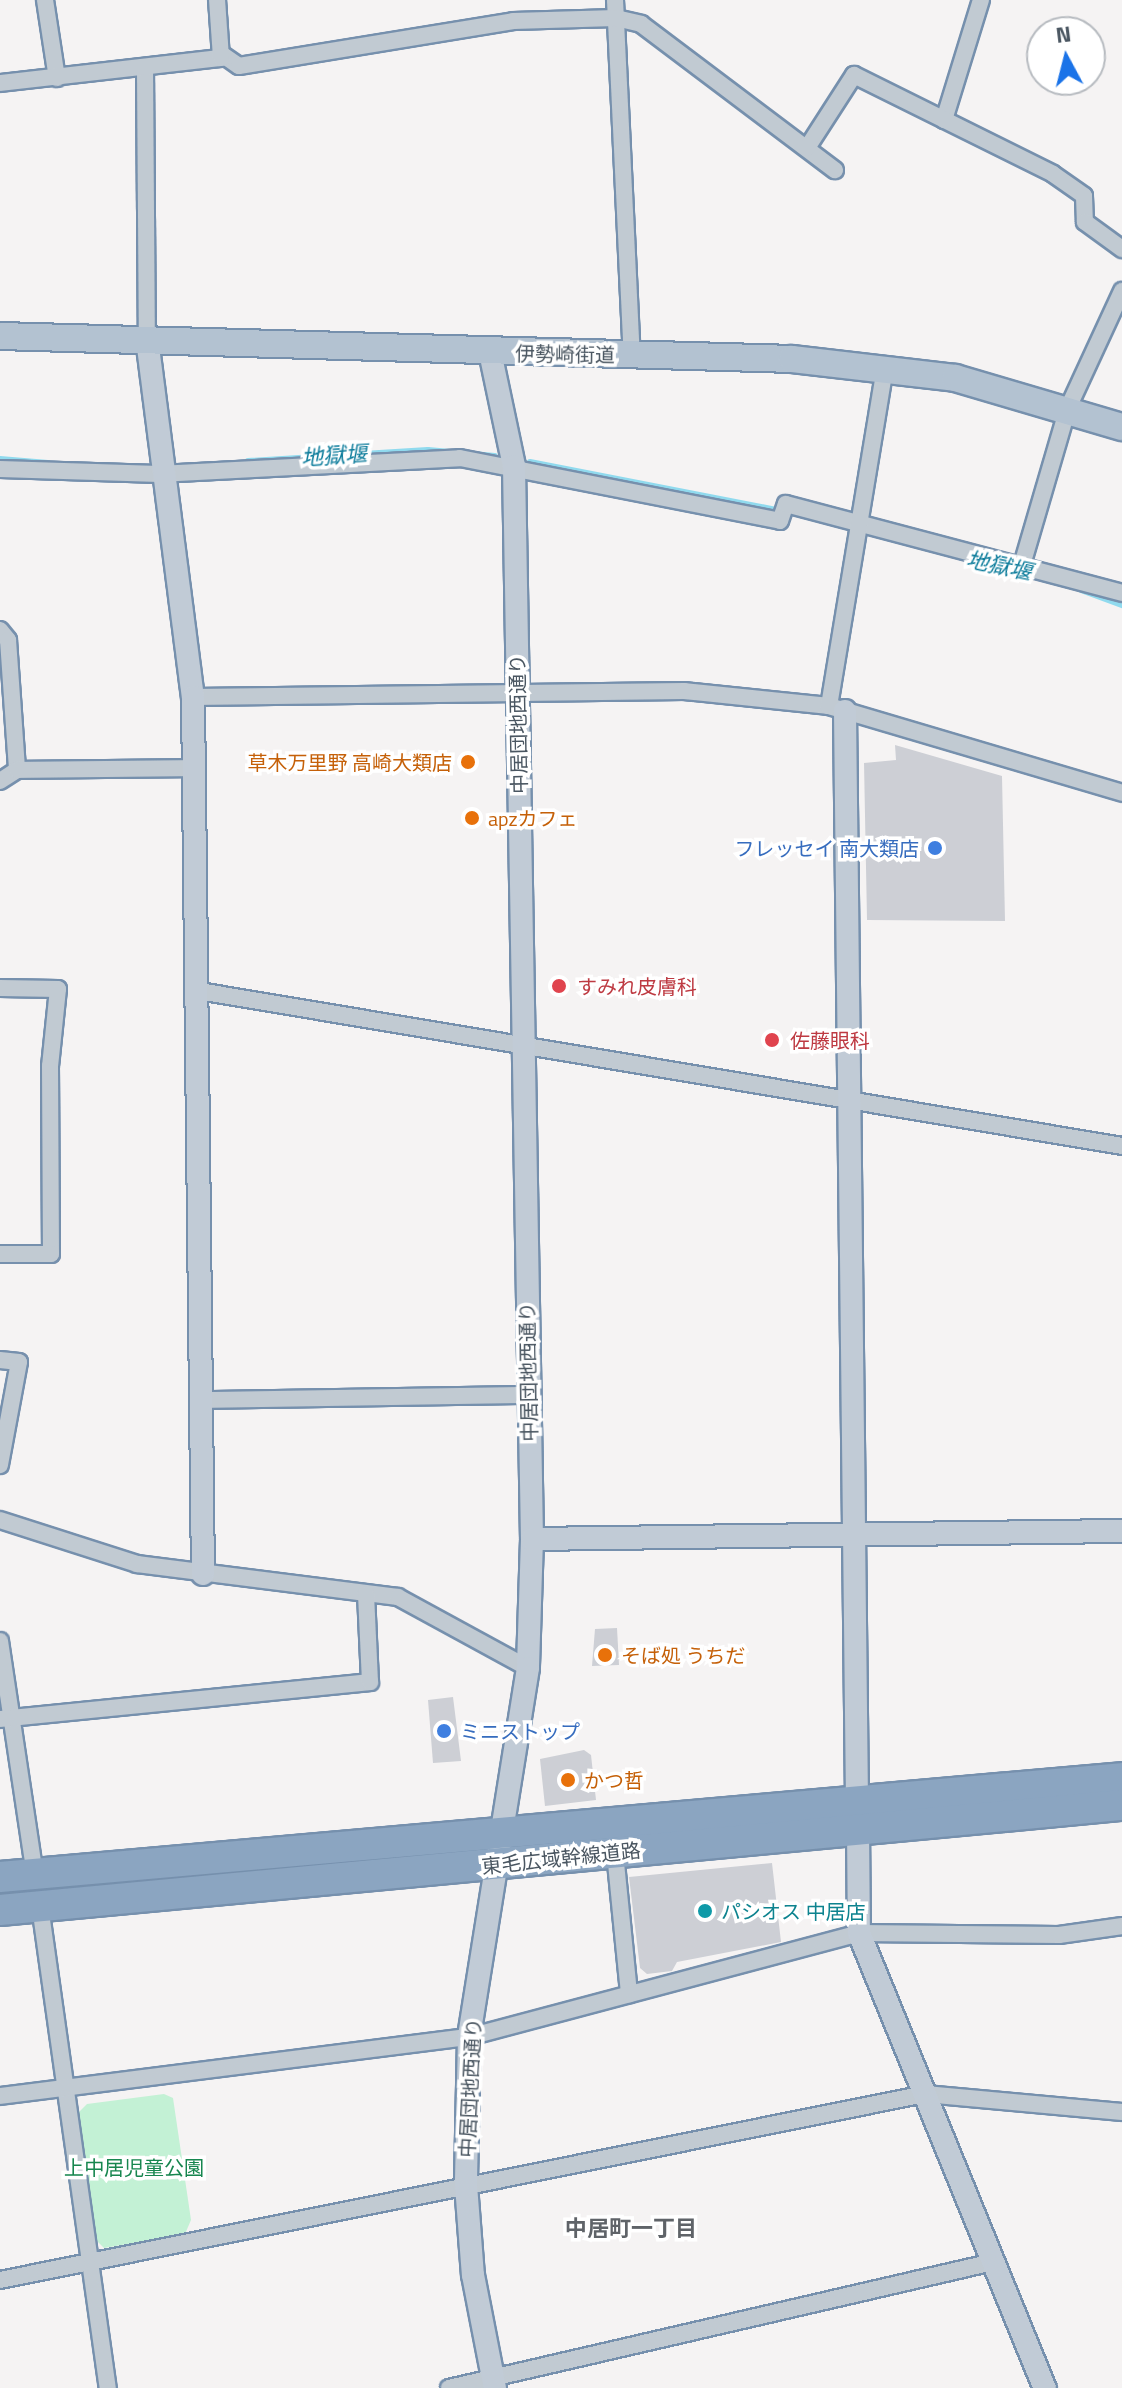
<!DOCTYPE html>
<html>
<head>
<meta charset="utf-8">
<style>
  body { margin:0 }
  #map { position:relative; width:1122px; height:2388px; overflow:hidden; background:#f5f3f3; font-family:"Titillium Web","Noto Sans JP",sans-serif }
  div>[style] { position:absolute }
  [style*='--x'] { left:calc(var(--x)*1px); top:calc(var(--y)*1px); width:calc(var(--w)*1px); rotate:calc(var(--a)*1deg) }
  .green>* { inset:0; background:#c3f1d5 }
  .stream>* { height:6px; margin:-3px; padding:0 3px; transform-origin:3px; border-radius:3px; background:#90daee }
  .building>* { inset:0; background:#cdcfd5 }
  .roads { filter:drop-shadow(2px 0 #7690ad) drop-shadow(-2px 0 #7690ad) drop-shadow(0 2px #7690ad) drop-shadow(0 -2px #7690ad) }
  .street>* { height:16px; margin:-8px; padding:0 8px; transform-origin:8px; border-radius:8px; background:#c1cad2 }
  .secondary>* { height:22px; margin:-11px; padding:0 11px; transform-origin:11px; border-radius:11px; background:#c1cbd6 }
  .primary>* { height:26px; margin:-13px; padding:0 13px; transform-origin:13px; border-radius:13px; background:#b3c2d1 }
  .highway>* { height:30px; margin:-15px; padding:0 15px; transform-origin:15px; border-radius:15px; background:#8ba5c1 }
  .dots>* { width:22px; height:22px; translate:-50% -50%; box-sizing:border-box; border:4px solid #fff; border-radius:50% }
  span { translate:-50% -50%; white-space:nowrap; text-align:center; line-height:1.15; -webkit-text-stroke:7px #fff; paint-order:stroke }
  .street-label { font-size:20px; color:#4a5661 }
  .food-label { font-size:20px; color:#c56008 }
  .right { translate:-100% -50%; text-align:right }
  .left { translate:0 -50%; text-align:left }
  .shop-label { font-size:20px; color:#366cbe }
  .health-label { font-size:20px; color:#be3a42 }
  .culture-label { font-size:20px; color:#0d838f }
  .park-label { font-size:20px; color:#17864f }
  .water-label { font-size:22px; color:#0c7c9b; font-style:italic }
  .neighbourhood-label { font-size:22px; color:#5f6368; font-weight:700 }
  .north { position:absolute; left:1026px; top:16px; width:80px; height:80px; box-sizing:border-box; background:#fff; border:2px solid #b7bbc0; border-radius:50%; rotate:353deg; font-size:22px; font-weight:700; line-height:32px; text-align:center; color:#4a5661 }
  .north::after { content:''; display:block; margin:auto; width:28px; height:36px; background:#1a73e8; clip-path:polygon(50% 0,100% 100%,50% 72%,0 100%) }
</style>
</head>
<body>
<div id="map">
  <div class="green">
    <i style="clip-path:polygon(164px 2094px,173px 2098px,191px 2220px,185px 2234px,104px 2248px,94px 2238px,76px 2115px,87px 2104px)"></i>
  </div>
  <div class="stream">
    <i style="--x:0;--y:459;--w:48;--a:4.8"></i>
    <i style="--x:248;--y:461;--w:180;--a:-3.5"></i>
    <i style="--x:428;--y:450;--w:67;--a:5.1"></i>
    <i style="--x:530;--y:462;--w:252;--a:11"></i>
    <i style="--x:1081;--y:590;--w:44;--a:20.1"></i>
  </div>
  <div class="building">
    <i style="clip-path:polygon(895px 745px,1002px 776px,1005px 921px,867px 920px,864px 763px,896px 760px)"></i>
    <i style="clip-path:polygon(617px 1628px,619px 1665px,592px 1666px,595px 1629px)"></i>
    <i style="clip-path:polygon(453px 1697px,461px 1761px,433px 1763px,428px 1700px)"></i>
    <i style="clip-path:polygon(584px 1750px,591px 1755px,596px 1800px,545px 1806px,540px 1759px)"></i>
    <i style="clip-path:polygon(772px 1863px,781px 1942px,677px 1962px,672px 1971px,647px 1974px,640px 1968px,629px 1877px)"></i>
  </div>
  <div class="roads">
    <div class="street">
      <i style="--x:45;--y:0;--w:79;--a:81.3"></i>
      <i style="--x:615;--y:0;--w:355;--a:87.3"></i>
      <i style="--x:223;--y:55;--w:19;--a:35"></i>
      <i style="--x:239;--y:66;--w:278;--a:-9.3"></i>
      <i style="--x:513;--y:21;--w:103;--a:-1.7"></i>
      <i style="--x:616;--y:18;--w:26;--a:13"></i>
      <i style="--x:641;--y:24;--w:243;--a:37"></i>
      <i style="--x:145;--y:69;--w:270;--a:89.6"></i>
      <i style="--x:0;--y:83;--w:222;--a:-6.5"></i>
      <i style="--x:221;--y:58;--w:58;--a:-93.9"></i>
      <i style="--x:944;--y:120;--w:126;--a:-72.9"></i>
      <i style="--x:807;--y:148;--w:87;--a:-57.2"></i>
      <i style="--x:854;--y:75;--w:222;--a:26.4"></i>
      <i style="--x:1053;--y:174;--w:38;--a:35"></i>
      <i style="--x:1084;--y:196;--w:26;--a:88"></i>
      <i style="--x:1085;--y:222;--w:46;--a:36.1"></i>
      <i style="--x:0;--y:469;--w:159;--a:1.8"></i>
      <i style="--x:159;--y:474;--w:301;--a:-3"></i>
      <i style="--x:460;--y:458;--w:326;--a:11.1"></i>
      <i style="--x:780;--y:521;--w:18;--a:-71"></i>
      <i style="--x:786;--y:504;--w:348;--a:14.8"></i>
      <i style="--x:1022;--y:565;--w:164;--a:-73.7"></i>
      <i style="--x:1068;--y:408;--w:129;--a:-65.2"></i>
      <i style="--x:0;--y:630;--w:13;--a:51"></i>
      <i style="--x:8;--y:640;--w:130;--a:86"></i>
      <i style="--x:17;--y:770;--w:20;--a:147"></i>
      <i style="--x:193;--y:697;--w:491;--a:-0.7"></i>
      <i style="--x:684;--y:691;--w:146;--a:5.9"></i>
      <i style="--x:829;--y:706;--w:306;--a:16.5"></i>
      <i style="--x:829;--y:706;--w:344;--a:-80.6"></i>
      <i style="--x:17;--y:770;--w:177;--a:-0.6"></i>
      <i style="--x:0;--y:988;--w:58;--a:1"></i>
      <i style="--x:58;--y:989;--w:77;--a:95.9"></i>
      <i style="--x:50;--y:1066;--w:188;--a:89.7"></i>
      <i style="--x:51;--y:1254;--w:51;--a:180"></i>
      <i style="--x:199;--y:991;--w:936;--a:9.53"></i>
      <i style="--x:0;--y:1360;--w:19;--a:6"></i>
      <i style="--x:19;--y:1362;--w:105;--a:100.5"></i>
      <i style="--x:205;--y:1400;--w:324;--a:-0.9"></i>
      <i style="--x:0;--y:1520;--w:144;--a:17.8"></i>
      <i style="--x:137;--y:1564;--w:263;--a:7.2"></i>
      <i style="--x:398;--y:1597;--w:148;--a:28.6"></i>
      <i style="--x:0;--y:1641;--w:236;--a:81.5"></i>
      <i style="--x:0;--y:1719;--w:372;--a:-5.7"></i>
      <i style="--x:370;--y:1682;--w:88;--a:-92.6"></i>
      <i style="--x:615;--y:1853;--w:142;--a:84.3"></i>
      <i style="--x:40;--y:1906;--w:487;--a:82"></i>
      <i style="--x:0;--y:2096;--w:473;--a:-7.2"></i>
      <i style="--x:469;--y:2037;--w:404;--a:-14.9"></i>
      <i style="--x:859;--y:1933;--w:200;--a:0.6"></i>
      <i style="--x:1059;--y:1935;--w:64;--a:-8.1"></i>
      <i style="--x:0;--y:2280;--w:944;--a:-11.37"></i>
      <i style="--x:925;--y:2094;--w:198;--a:5.2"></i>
      <i style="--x:449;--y:2388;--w:558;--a:-13.04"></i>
    </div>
    <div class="secondary">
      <i style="--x:147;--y:339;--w:361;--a:82.7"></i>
      <i style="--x:193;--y:697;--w:877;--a:89.35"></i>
      <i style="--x:490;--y:352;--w:116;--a:78.1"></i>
      <i style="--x:514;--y:466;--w:1073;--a:89.04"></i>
      <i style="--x:532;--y:1539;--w:129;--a:91.8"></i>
      <i style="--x:528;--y:1668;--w:374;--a:99.1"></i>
      <i style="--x:469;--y:2037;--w:148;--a:91.2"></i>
      <i style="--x:466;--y:2185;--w:90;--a:85.6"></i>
      <i style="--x:473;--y:2275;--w:115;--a:79"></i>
      <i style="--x:845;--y:711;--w:1088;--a:89.37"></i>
      <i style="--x:532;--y:1539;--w:590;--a:-0.78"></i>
      <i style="--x:858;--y:1827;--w:106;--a:89.5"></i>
      <i style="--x:859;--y:1933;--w:492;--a:67.8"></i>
    </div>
    <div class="primary">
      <i style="--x:0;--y:336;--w:792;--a:1.66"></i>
      <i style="--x:792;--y:359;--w:164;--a:6.6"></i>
      <i style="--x:955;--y:378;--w:174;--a:16.4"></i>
    </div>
    <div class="highway">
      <i style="--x:0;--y:1877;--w:1126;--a:-5.04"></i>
      <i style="--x:0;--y:1910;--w:1127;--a:-5.35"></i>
    </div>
  </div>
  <div class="dots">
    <i style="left:468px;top:762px;background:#e8710a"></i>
    <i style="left:472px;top:818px;background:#e8710a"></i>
    <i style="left:935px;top:848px;background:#3f7fe0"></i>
    <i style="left:559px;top:986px;background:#e0444e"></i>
    <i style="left:772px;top:1040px;background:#e0444e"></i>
    <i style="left:605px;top:1655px;background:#e8710a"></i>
    <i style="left:444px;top:1731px;background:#3f7fe0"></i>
    <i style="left:568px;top:1780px;background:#e8710a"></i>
    <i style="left:705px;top:1911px;background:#0f9aa8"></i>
  </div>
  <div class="street-label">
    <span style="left:565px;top:354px;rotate:1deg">伊勢崎街道</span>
    <span style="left:518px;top:724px;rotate:-91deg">中居団地西通り</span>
    <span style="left:528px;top:1372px;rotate:-91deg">中居団地西通り</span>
    <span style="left:561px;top:1858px;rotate:-6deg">東毛広域幹線道路</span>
    <span style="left:470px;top:2088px;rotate:-87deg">中居団地西通り</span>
  </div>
  <div class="food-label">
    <span class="right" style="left:452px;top:762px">草木万里野 高崎大類店</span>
    <span class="left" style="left:488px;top:818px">apzカフェ</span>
    <span class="left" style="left:621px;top:1655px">そば処 うちだ</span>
    <span class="left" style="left:584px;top:1780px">かつ哲</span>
  </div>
  <div class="shop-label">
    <span class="right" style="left:919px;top:848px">フレッセイ 南大類店</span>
    <span class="left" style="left:460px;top:1731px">ミニストップ</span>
  </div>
  <div class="health-label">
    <span class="left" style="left:577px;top:986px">すみれ皮膚科</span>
    <span class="left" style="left:790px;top:1040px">佐藤眼科</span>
  </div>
  <div class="culture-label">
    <span class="left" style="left:721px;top:1911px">パシオス 中居店</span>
  </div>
  <div class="park-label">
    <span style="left:134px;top:2167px">上中居児童公園</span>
  </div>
  <div class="water-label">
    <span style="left:334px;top:456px;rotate:-4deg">地獄堰</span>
    <span style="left:999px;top:566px;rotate:12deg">地獄堰</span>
  </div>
  <div class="neighbourhood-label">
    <span style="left:631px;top:2229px">中居町一丁目</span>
  </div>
  <div class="north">N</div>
</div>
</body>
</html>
